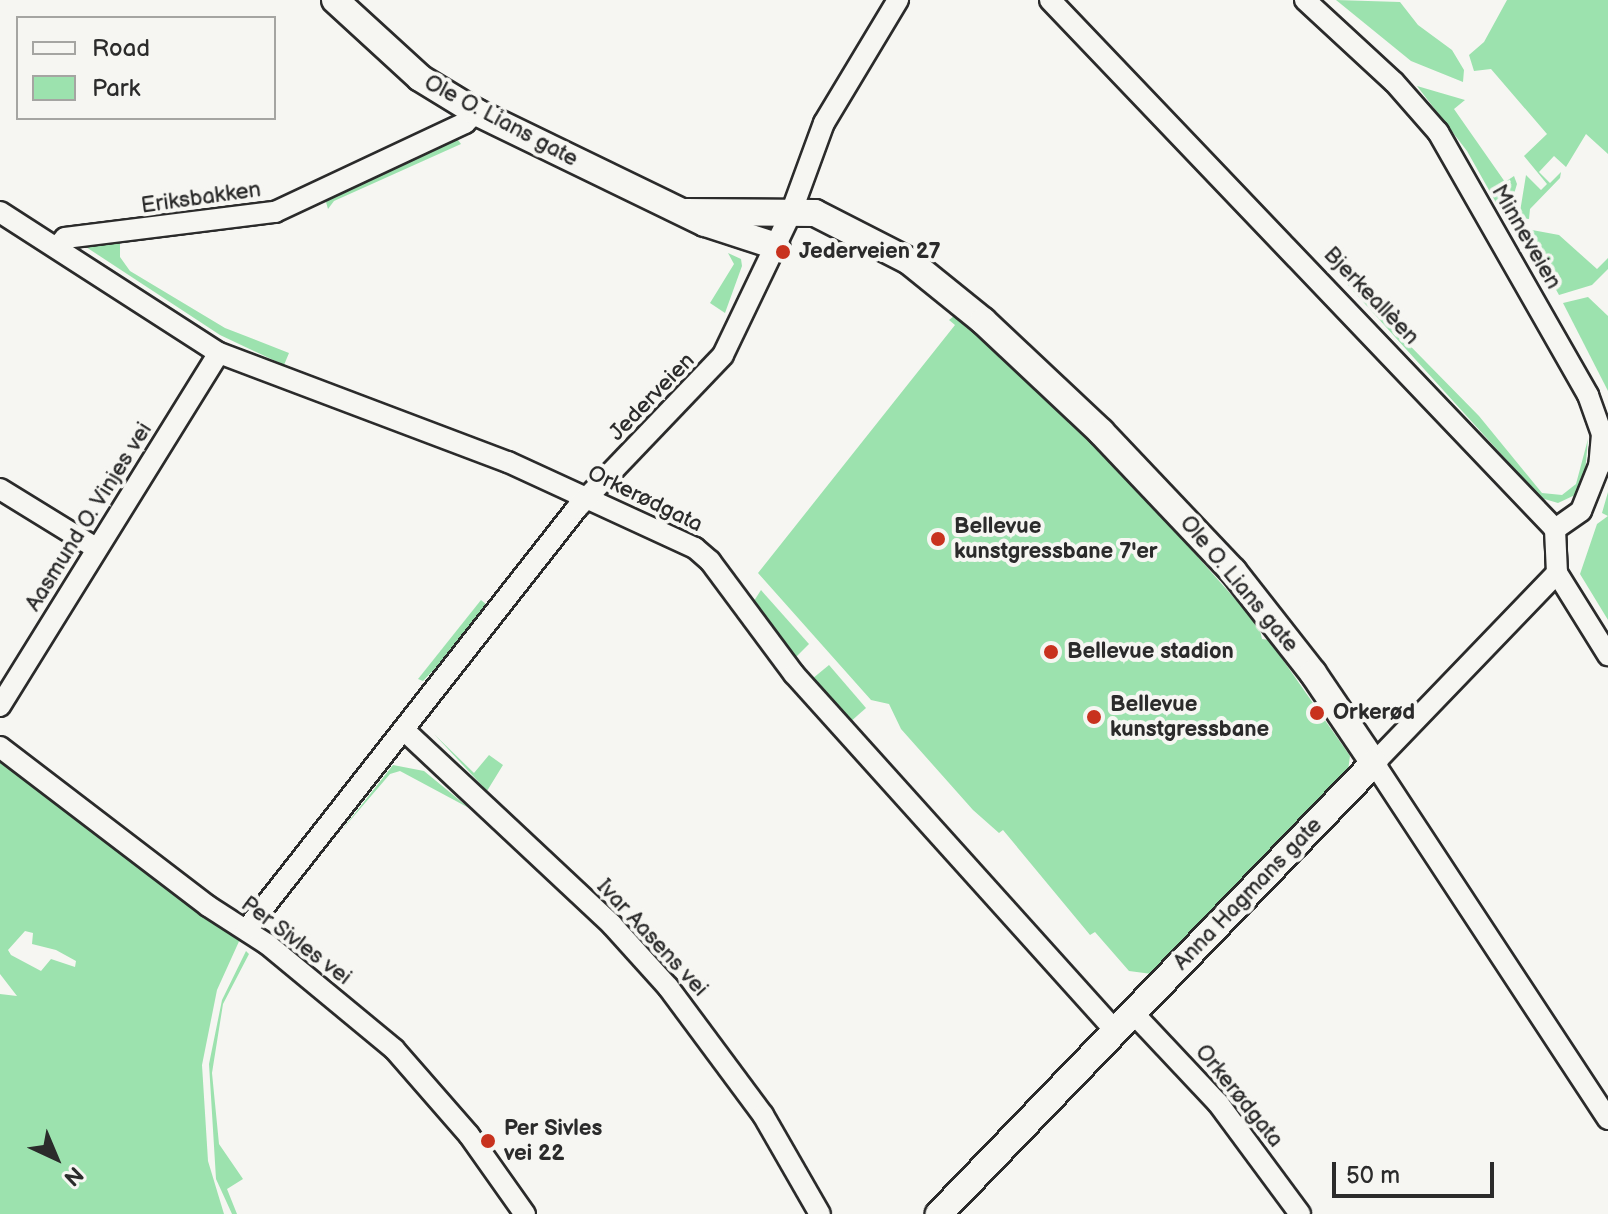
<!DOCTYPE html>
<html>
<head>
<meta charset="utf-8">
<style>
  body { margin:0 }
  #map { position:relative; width:1608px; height:1214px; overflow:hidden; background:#f6f6f2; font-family:"Balsamiq Sans",sans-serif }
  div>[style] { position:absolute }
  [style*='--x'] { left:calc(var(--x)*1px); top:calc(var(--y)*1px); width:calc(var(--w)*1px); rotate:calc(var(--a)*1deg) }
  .green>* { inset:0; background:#9ce2ae }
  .roads { filter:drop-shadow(2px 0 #2b2b2b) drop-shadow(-2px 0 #2b2b2b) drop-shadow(0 2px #2b2b2b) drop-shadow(0 -2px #2b2b2b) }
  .minor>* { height:20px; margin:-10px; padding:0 10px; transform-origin:10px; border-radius:10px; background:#f6f6f2 }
  .tertiary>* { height:26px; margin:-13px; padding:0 13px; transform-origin:13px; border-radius:13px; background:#f6f6f2 }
  .dots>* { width:22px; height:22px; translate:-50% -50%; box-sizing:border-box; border:4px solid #f6f6f2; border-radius:50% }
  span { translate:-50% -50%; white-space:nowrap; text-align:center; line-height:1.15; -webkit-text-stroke:8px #f6f6f2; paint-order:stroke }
  .street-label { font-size:22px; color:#2b2b2b }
  .poi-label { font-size:22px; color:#2b2b2b; font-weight:700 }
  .left { translate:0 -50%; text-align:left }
  .legend { position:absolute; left:16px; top:16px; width:260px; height:104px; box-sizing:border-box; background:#f6f6f2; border:2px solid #a5a5a2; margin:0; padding:10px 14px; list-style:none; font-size:24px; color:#2b2b2b }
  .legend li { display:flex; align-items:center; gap:16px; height:40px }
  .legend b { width:40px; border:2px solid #a5a5a2 }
  .north { position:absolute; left:16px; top:1118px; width:80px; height:80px; -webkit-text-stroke:6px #f6f6f2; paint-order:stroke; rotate:136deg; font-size:22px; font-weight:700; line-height:32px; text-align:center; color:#2b2b2b }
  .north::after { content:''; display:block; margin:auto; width:28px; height:36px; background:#2b2b2b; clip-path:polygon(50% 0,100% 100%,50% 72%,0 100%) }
  .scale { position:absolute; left:1332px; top:1162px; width:162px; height:36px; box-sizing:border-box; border:4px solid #2b2b2b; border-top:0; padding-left:10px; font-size:24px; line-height:28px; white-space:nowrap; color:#2b2b2b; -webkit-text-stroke:6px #f6f6f2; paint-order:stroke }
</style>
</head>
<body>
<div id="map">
  <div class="green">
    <i style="clip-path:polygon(1336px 0,1400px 2px,1418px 25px,1452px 50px,1464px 70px,1463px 82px,1411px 61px)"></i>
    <i style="clip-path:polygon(1507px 0,1608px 0,1608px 154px,1586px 134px,1566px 167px,1554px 156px,1539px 172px,1550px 183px,1561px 172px,1560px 178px,1530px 209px,1529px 219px,1519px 218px,1526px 175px,1541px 190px,1547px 184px,1524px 156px,1547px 134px,1491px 69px,1474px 71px,1469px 55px,1484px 42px)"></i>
    <i style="clip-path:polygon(1417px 86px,1465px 100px,1454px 109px,1505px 182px,1514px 176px,1517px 184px,1508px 214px,1503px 215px,1467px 151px)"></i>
    <i style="clip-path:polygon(455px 136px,461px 144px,334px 201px,328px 209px,326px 202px,359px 181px)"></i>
    <i style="clip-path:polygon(1522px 228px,1559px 235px,1597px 269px,1608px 258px,1608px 269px,1592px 285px,1559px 295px)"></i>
    <i style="clip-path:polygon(120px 241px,120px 257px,130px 271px,225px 328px,289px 353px,284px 365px,220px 335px,86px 247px)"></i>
    <i style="clip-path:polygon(1318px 252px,1479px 416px,1542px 493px,1562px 495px,1576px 484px,1588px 439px,1585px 473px,1575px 495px,1558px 503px,1541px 498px)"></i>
    <i style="clip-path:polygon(728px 253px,741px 259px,742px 266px,725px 313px,710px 303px,734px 264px)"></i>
    <i style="clip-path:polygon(1588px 297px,1608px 316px,1608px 391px,1563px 303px)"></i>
    <i style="clip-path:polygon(954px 316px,1042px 392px,1173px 529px,1259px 626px,1262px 639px,1269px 640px,1350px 756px,1348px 771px,1152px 974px,1129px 971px,1095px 932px,1090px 935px,1003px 830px,999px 833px,973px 810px,901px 729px,889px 704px,871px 700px,758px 573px,955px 325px,949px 320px)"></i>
    <i style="clip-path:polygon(1608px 492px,1608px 620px,1580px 574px,1597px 524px,1608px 516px,1602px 513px)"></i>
    <i style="clip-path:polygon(761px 590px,809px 644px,796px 657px,752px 604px)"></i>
    <i style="clip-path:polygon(481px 600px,487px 605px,472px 625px,445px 658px,423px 681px,418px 679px)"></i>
    <i style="clip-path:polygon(829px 665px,866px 708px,849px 723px,812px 679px)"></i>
    <i style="clip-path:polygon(434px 734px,474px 773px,489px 755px,503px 765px,487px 791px)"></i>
    <i style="clip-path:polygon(evenodd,0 754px,241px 937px,217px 990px,202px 1065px,208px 1161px,224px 1214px,0 1214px,0 994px,17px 996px,0 974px,0 754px,25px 931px,33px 933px,32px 944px,56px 950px,76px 961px,75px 967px,51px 959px,41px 971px,11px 955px,8px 950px,25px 931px)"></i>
    <i style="clip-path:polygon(393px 765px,424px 771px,469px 808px,400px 771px,390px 774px,341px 831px)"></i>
    <i style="clip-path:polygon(246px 951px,249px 954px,223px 1004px,212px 1073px,219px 1144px,243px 1179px,227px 1189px,237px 1214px,232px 1214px,216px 1179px,209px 1064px,222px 1000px)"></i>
  </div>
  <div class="roads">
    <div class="minor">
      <i style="--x:1050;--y:0;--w:731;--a:46.33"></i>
      <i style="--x:1555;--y:529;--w:44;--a:87.4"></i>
      <i style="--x:1557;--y:573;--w:97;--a:58.1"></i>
      <i style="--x:1305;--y:0;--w:121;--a:42.7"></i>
      <i style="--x:1394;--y:82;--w:67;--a:48.7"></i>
      <i style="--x:1438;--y:132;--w:303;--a:60.3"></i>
      <i style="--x:1588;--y:395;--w:41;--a:70.3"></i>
      <i style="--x:1602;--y:434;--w:32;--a:95"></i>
      <i style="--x:1599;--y:466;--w:48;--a:111.8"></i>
      <i style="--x:1581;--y:511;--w:32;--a:145"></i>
      <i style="--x:0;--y:212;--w:260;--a:32.8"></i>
      <i style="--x:219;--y:353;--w:309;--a:20.7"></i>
      <i style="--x:508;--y:462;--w:206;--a:24.7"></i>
      <i style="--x:695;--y:548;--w:20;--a:41"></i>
      <i style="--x:710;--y:561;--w:141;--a:53.4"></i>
      <i style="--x:794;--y:674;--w:482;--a:48"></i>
      <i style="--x:57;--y:247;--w:12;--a:-48"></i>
      <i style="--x:65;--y:238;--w:212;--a:-7.1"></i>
      <i style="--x:275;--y:212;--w:210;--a:-25.1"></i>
      <i style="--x:465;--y:123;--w:16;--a:-45"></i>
      <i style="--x:0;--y:489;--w:113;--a:31.6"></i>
      <i style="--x:1557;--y:573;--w:264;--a:133.9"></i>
      <i style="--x:1374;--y:763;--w:426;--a:56.7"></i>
      <i style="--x:0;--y:706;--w:415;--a:-58.2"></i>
      <i style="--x:405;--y:731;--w:284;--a:43.1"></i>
      <i style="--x:612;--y:925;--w:84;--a:47.9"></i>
      <i style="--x:668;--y:987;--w:159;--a:53.4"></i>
      <i style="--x:763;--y:1115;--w:114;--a:60.1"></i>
      <i style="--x:0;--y:747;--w:262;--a:37.4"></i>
      <i style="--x:208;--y:906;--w:70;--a:32.8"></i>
      <i style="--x:267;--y:944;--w:165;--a:39.6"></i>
      <i style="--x:394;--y:1049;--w:114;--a:48.9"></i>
      <i style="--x:469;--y:1135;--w:97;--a:54.7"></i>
      <i style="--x:246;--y:930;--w:536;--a:-51.89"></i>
      <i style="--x:577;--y:508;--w:211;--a:-46.3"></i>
      <i style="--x:723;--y:355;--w:157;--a:-64.4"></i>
      <i style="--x:791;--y:213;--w:96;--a:-69.9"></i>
      <i style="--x:824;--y:123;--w:144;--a:-59"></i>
      <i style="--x:1134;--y:1014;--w:122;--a:46.7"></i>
      <i style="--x:1218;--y:1103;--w:138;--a:53.5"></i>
    </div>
    <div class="tertiary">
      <i style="--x:335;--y:0;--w:115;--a:42.5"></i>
      <i style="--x:420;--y:78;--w:66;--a:31.3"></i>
      <i style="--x:476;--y:112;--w:254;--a:25.9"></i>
      <i style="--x:705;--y:223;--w:75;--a:17.9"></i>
      <i style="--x:686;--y:212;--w:129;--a:0.4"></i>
      <i style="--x:815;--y:213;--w:106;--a:27.1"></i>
      <i style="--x:909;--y:261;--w:95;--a:39"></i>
      <i style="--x:983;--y:321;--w:162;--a:43.2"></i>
      <i style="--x:1101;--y:432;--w:192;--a:46.5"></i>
      <i style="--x:1233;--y:571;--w:130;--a:51.9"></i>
      <i style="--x:1313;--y:673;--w:109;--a:55.9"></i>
      <i style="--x:1374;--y:763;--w:627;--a:133.97"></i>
    </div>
  </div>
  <div class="dots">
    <i style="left:783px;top:252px;background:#c8321e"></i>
    <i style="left:938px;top:539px;background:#c8321e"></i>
    <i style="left:1051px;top:652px;background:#c8321e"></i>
    <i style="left:1317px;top:713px;background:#c8321e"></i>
    <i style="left:1094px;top:717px;background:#c8321e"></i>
    <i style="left:488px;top:1141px;background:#c8321e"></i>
  </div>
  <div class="street-label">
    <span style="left:501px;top:121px;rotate:28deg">Ole O. Lians gate</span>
    <span style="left:201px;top:198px;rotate:-8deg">Eriksbakken</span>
    <span style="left:1526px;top:237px;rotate:60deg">Minneveien</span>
    <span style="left:1371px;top:296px;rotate:46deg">Bjerkeallèen</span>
    <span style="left:652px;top:397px;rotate:-46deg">Jederveien</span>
    <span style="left:645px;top:499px;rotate:26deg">Orkerødgata</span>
    <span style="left:89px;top:517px;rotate:-58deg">Aasmund O. Vinjes vei</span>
    <span style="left:1239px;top:584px;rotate:50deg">Ole O. Lians gate</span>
    <span style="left:1248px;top:894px;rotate:-46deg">Anna Hagmans gate</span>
    <span style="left:652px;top:938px;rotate:47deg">Ivar Aasens vei</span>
    <span style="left:296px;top:941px;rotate:37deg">Per Sivles vei</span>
    <span style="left:1239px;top:1096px;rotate:51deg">Orkerødgata</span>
  </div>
  <div class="poi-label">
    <span class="left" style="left:799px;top:252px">Jederveien 27</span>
    <span class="left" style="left:954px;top:539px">Bellevue<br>kunstgressbane 7'er</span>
    <span class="left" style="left:1067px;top:652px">Bellevue stadion</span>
    <span class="left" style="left:1110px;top:717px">Bellevue<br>kunstgressbane</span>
    <span class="left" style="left:1333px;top:713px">Orkerød</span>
    <span class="left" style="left:504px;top:1141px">Per Sivles<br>vei 22</span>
  </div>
  <ul class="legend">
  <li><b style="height:10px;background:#f6f6f2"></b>Road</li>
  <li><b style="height:22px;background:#9ce2ae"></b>Park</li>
  </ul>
  <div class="north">N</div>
  <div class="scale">50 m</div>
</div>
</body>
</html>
